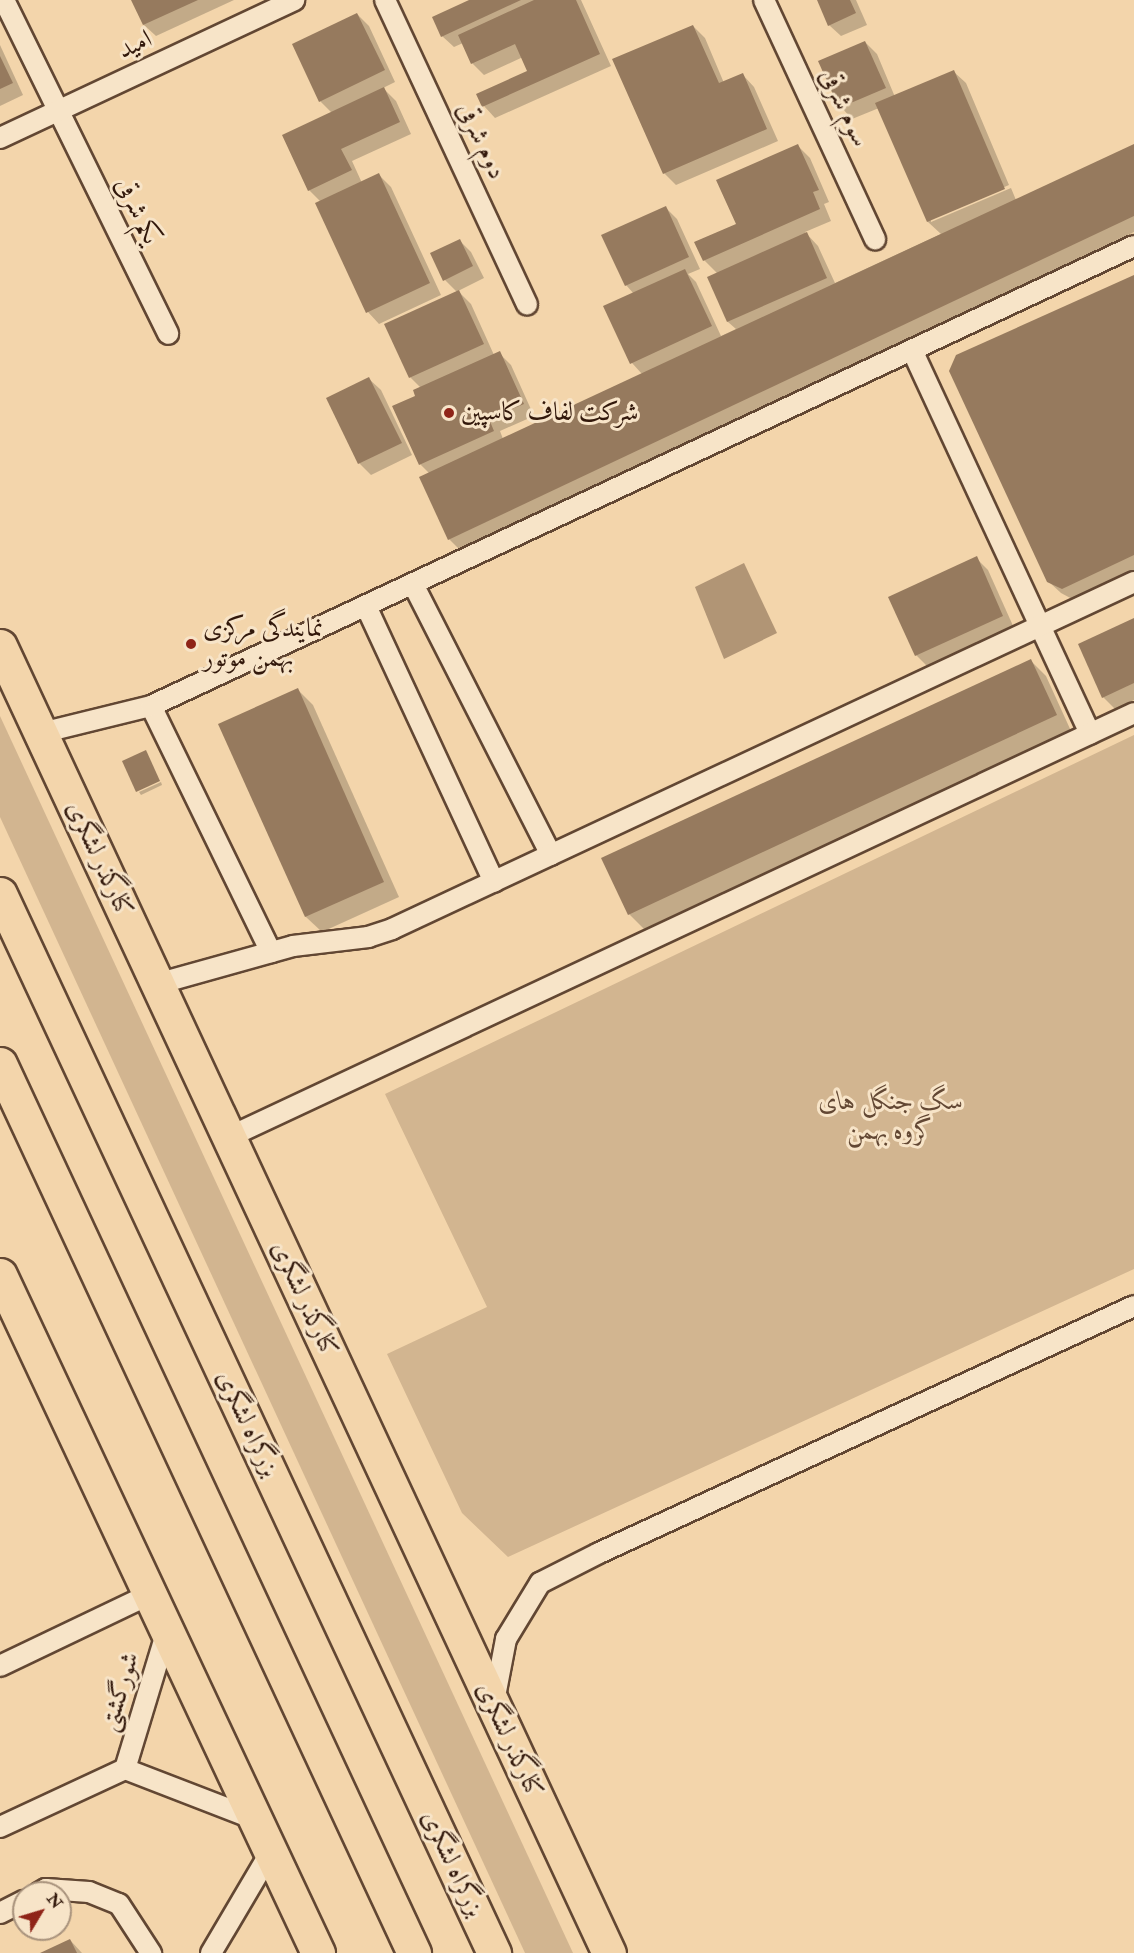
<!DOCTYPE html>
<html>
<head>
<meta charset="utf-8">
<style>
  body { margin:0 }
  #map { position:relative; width:1134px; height:1953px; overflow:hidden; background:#f3d5ab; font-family:"IM FELL Double Pica",Amiri,serif }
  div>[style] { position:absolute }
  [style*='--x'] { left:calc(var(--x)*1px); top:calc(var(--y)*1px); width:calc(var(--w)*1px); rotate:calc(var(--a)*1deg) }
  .green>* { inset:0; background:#d2b590 }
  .water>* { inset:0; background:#b19575 }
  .shadow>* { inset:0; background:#0003 }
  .building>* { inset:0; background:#967a5e }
  .roads { filter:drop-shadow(2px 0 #624733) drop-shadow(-2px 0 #624733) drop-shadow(0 2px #624733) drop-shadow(0 -2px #624733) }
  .lane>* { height:20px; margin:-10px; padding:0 10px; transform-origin:10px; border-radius:10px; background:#f7e4c8 }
  .primary>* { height:33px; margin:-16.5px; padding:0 16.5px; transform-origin:16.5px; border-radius:16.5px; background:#f3d5ab }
  .highway>* { height:33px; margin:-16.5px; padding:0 16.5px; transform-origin:16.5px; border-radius:16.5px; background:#f3d5ab }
  .dots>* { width:16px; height:16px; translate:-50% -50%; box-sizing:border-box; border:3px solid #f7e4c8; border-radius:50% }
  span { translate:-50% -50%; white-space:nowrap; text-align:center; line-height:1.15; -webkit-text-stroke:6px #f7e4c8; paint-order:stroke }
  .street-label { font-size:26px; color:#32180b }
  .poi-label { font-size:26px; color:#32180b }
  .left { translate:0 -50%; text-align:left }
  .park-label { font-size:26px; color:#624733; font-style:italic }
  .north { position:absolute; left:12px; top:1881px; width:60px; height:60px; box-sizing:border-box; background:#f7e4c8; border:2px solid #a8927c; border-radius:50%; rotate:52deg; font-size:16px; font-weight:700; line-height:24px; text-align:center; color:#32180b }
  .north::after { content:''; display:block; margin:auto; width:21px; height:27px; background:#8f2418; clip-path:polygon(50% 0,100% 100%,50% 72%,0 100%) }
</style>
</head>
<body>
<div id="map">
  <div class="green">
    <i style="clip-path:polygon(0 716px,573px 1953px,525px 1953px,0 817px)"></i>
    <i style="clip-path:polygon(1134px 735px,1134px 1269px,508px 1557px,462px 1513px,387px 1354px,487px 1307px,385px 1094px)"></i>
  </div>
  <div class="water">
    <i style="clip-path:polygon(744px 563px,777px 633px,724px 659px,695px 587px)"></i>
  </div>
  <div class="shadow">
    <i style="clip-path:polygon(133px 0,234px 0,156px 36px,144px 25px)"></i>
    <i style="clip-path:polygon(473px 0,581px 0,611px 66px,495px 118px,484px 106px,478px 95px,529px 72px,523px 57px,484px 75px,472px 63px,463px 43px,454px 47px,442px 36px)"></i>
    <i style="clip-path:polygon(819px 0,856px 0,867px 25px,841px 36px,829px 25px)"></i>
    <i style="clip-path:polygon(357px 14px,369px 26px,395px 82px,383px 88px,396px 101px,411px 134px,352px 161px,362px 183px,379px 175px,391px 187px,441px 295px,379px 324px,368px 312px,317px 204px,321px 202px,309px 190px,332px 113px,320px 101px)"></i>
    <i style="clip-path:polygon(693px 26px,705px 38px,724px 83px,743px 75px,754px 87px,778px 141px,676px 185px,664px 173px)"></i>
    <i style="clip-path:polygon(865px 42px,877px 54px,895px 97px,954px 72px,966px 83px,1009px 185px,931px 219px,931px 222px,1011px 188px,1016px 200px,1134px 146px,1134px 232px,461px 551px,449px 539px,429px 473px,420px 464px,417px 397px,421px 388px,410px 377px,458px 293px,445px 280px,459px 240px,471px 252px,484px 278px,458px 291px,471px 304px,494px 355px,499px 353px,511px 365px,534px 416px,500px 431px,503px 439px,642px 374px,632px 363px,605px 307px,634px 294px,626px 285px,666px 208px,677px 219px,700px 269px,688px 274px,696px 282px,721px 336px,736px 329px,728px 322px,709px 278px,718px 274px,704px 260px,738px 225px,798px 146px,810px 158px,829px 202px,824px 204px,831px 221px,805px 232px,818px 246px,835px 283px,941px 234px,928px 222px,879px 108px,852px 119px,841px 107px,820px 62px)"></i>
    <i style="clip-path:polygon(0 45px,23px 95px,0 106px)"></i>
    <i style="clip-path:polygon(1134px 276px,1134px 572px,1074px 600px,1061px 593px,1048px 581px)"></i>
    <i style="clip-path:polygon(369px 379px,381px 390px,412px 455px,371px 475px,359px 463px)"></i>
    <i style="clip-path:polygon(976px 558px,988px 570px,1014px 628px,928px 667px,916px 655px)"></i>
    <i style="clip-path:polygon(1134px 619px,1134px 700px,1115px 709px,1103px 697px)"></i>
    <i style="clip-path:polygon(1030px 660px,1046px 676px,1071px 731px,644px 929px,629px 914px)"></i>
    <i style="clip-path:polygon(298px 690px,313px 705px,399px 897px,322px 932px,306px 917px,220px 724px)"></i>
    <i style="clip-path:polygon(161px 782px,162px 785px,141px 795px,139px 792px)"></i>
    <i style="clip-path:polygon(70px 1940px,82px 1953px,43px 1953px)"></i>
  </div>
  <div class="building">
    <i style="clip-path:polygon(131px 0,198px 0,143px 25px)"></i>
    <i style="clip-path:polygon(469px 0,521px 0,441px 37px,432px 17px)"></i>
    <i style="clip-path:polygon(534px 0,576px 0,600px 54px,482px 107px,476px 94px,527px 71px,515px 44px,471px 64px,458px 35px)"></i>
    <i style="clip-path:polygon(817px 0,850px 0,856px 13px,828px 26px)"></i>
    <i style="clip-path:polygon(357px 13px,385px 70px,319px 102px,292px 44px)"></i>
    <i style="clip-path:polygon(693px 25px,719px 83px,743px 73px,767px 129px,663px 174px,612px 59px)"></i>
    <i style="clip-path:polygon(865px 41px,886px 88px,839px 108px,818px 61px)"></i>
    <i style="clip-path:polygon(0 56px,13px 83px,0 89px)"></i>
    <i style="clip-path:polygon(954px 70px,1005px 189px,927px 222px,875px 103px)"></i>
    <i style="clip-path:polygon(384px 87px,400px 122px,341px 149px,352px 170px,308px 191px,282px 135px)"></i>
    <i style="clip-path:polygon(798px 144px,819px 190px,813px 192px,820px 209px,703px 261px,694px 242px,736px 224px,716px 180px)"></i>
    <i style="clip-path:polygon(1134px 144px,1134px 216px,448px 540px,419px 477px)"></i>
    <i style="clip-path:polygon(379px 173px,430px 283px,366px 313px,315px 203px)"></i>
    <i style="clip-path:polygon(666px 206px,689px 257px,625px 286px,601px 235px)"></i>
    <i style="clip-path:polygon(807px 232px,827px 278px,727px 322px,707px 277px)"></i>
    <i style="clip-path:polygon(460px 239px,473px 266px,443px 281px,430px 253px)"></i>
    <i style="clip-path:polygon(685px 269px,712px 326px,630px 364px,603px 306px)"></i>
    <i style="clip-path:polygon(1134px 275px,1134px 555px,1062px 589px,1047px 582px,949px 371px,956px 355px)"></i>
    <i style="clip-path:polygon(459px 290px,484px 344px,409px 378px,384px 324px)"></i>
    <i style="clip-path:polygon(500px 351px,524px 404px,489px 419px,494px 431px,419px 465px,392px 406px,415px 396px,413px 390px)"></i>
    <i style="clip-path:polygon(369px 377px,402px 443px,358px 464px,326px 398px)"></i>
    <i style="clip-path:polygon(977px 556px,1003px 616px,915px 656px,888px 597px)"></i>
    <i style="clip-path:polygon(1134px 618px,1134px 683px,1102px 698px,1078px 644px)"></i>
    <i style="clip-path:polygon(1031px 659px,1057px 715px,628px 915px,601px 858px)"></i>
    <i style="clip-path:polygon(298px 688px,384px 882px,305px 917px,218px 724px)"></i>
    <i style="clip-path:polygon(146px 750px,160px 781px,136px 792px,122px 761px)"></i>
    <i style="clip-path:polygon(70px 1939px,77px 1953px,40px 1953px)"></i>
  </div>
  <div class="roads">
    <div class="lane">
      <i style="--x:4;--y:0;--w:372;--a:63.8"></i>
      <i style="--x:385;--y:0;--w:336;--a:65"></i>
      <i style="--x:764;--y:0;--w:264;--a:65.1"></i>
      <i style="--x:0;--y:138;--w:325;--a:-25.1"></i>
      <i style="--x:912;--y:350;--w:423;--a:65.1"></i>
      <i style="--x:413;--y:584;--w:304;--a:63"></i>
      <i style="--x:366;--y:606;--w:304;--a:65.1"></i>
      <i style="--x:151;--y:706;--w:274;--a:64"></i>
      <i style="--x:41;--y:733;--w:113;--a:-13.8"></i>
      <i style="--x:151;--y:706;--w:1085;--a:-25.08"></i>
      <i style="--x:157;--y:984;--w:141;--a:-15.6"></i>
      <i style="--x:293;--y:946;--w:76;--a:-6.8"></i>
      <i style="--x:368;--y:937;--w:25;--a:-18"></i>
      <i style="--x:392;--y:929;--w:819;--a:-25.06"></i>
      <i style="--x:229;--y:1137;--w:999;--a:-25.1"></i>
      <i style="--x:0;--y:1666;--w:166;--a:-25.6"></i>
      <i style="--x:494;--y:1702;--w:64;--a:-79.2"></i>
      <i style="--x:506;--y:1639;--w:66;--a:-58.7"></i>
      <i style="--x:540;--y:1583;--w:66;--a:-27"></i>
      <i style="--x:599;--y:1553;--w:589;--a:-24.78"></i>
      <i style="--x:125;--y:1769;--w:144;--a:-73.1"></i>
      <i style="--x:0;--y:1827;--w:138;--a:-24.9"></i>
      <i style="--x:125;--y:1769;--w:142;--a:21.1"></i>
      <i style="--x:39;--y:1893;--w:8;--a:-30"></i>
      <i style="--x:46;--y:1889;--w:43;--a:4"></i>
      <i style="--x:89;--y:1892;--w:32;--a:22"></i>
      <i style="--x:119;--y:1904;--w:59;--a:56.9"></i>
      <i style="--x:0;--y:1913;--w:27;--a:-27"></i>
      <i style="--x:211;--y:1953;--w:120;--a:-59.4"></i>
    </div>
    <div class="primary">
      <i style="--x:0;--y:646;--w:1442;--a:65.02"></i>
      <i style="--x:0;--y:1275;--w:749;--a:64.87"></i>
    </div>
    <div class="highway">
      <i style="--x:0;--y:894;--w:1169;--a:64.99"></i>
      <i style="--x:0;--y:1064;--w:981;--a:65.03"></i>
    </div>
  </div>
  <div class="dots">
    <i style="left:449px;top:413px;background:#8f2418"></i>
    <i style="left:191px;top:644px;background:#8f2418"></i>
  </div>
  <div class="street-label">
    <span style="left:135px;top:45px;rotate:-25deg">امید</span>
    <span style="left:844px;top:108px;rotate:65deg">سوم شرقی</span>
    <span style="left:481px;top:141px;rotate:65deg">دوم شرقی</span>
    <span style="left:137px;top:211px;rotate:64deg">یکم شرقی</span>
    <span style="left:99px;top:859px;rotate:65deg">کنارگذر لشگری</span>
    <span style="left:304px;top:1299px;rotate:65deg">کنارگذر لشگری</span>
    <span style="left:247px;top:1424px;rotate:65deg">بزرگراه لشگری</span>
    <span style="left:120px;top:1692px;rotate:-73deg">شورگشتی</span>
    <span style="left:509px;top:1740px;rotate:65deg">کنارگذر لشگری</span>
    <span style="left:452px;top:1864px;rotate:65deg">بزرگراه لشگری</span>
  </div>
  <div class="poi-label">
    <span class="left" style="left:461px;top:413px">شرکت لفاف کاسپین</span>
    <span class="left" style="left:203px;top:644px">نمایندگی مرکزی<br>بهمن موتور</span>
  </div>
  <div class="park-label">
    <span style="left:891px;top:1117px">سگ جنگل های<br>گروه بهمن</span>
  </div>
  <div class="north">N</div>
</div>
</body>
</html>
